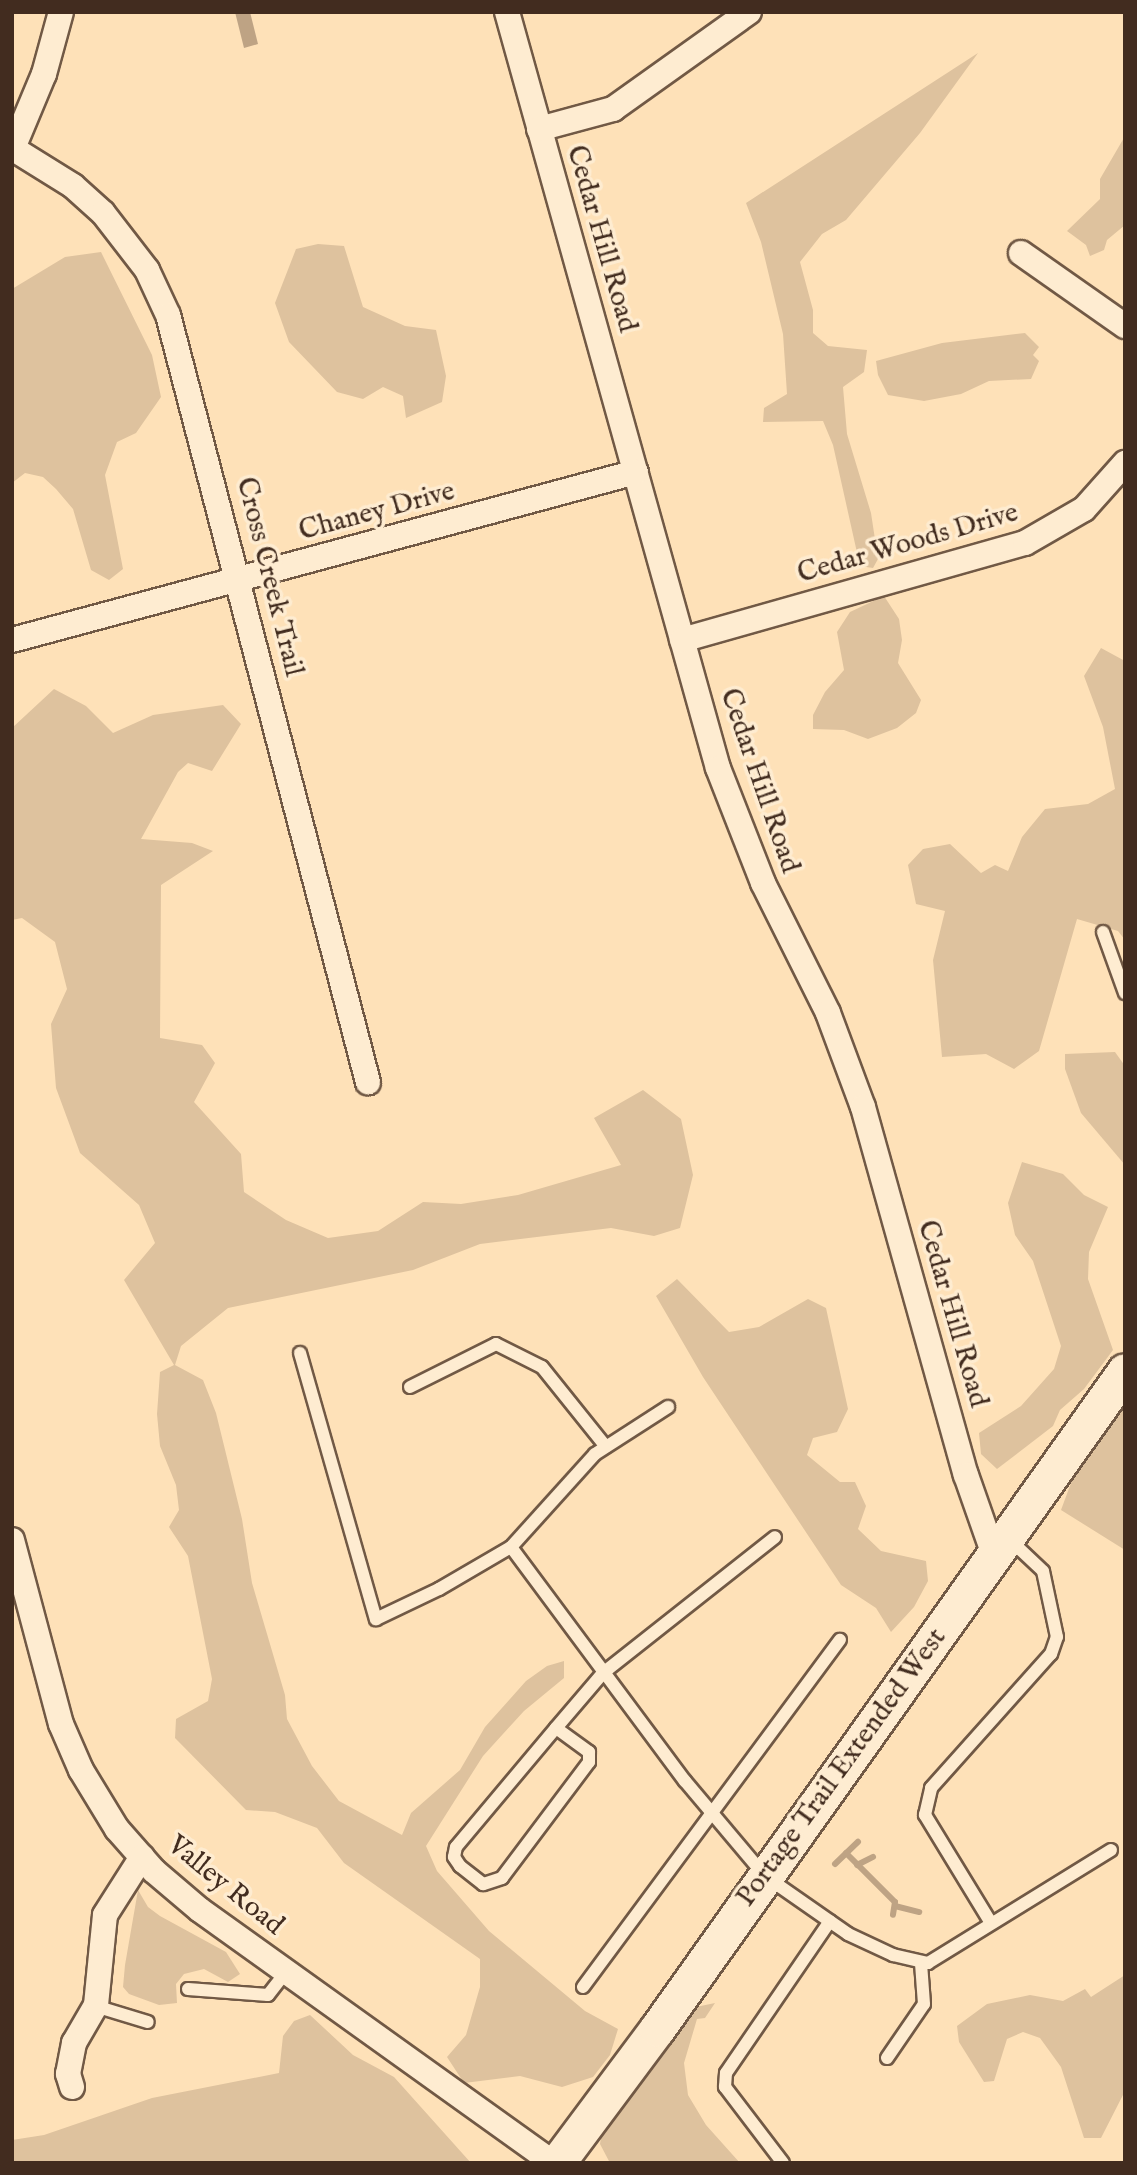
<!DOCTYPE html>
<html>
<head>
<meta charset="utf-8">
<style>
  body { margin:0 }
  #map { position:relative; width:1137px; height:2175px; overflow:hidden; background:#fee1b8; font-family:"IM FELL English",serif }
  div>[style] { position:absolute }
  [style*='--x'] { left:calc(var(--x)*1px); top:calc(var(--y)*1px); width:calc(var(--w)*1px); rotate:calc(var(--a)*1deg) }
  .green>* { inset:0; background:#dec29e }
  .water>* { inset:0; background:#bea384 }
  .stream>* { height:6px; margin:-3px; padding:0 3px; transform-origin:3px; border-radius:3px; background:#bea384 }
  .roads { filter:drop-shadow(2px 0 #715945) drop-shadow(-2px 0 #715945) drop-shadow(0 2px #715945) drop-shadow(0 -2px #715945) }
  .lane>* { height:12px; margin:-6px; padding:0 6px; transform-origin:6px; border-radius:6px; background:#feecd1 }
  .street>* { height:24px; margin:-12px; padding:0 12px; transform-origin:12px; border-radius:12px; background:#feecd1 }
  .secondary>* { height:35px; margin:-17.5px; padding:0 17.5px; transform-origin:17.5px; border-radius:17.5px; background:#feecd1 }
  span { translate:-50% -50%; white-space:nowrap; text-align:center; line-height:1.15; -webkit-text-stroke:7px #feecd1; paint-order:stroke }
  .street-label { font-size:28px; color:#422c1f }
  .frame { position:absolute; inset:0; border:14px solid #422c1f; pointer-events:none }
</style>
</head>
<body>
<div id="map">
  <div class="green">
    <i style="clip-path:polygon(978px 53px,920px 133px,846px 220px,822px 234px,800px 262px,813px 310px,813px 333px,828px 346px,867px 350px,864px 372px,843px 387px,847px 434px,871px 513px,878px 559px,873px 568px,860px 566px,833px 445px,823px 421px,763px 422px,764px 408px,787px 394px,783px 334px,761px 242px,746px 203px)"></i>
    <i style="clip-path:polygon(1125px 136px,1125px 225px,1107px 240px,1104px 250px,1090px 256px,1086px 245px,1067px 231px,1100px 199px,1100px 179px)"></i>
    <i style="clip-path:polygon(318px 244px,344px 246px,363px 307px,405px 326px,436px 330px,446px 376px,442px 402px,406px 418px,403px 396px,383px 387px,363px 399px,337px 392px,289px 342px,275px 303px,296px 249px)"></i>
    <i style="clip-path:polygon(101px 252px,152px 355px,161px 397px,136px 433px,117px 442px,105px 475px,123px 569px,109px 580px,91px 570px,73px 509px,56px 489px,43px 477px,25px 473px,12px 483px,12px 289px,65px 257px)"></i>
    <i style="clip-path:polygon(1025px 333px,1039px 347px,1033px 355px,1039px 361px,1031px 379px,989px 381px,961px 394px,924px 401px,888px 395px,878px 375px,876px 361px,942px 343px)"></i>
    <i style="clip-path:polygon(884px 596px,899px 619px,902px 640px,898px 663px,921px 700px,916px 713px,897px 728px,868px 739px,844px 730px,813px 729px,813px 715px,825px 692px,844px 670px,837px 632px,850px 612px)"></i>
    <i style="clip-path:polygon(1101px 648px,1125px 661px,1125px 940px,1118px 931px,1077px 919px,1039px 1051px,1014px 1069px,986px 1054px,942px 1057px,933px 960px,945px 911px,916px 904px,908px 865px,923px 849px,950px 844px,981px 873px,995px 865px,1008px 871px,1022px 837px,1045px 809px,1088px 804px,1115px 789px,1103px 727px,1084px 676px)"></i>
    <i style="clip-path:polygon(54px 689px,86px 706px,113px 733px,153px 715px,223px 705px,241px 724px,212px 771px,188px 763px,178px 772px,141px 839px,192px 843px,213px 851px,161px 885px,160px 1038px,202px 1045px,215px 1063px,194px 1102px,241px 1154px,244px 1192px,286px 1220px,328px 1238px,378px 1231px,423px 1202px,461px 1204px,518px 1195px,621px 1165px,594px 1118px,643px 1090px,681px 1119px,693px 1175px,680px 1228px,654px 1236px,611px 1228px,480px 1244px,413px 1270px,228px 1308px,181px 1346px,175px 1365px,203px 1380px,216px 1413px,242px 1519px,252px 1583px,285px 1695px,287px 1719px,312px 1766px,339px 1801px,402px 1835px,411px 1813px,460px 1770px,485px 1727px,526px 1681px,547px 1666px,564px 1661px,564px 1678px,524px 1711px,483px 1756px,426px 1846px,437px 1871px,489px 1931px,585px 2011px,618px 2029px,610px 2055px,593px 2077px,562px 2087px,520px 2076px,464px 2083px,447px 2057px,466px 2035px,480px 1987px,480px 1959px,344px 1863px,317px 1828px,275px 1812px,246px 1810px,175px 1738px,176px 1719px,208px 1701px,212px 1679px,188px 1556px,169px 1527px,179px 1510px,176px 1485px,160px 1446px,157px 1414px,160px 1372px,174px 1365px,124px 1280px,155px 1243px,139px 1205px,80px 1153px,56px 1088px,51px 1024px,67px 989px,55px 942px,22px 918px,12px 920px,12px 728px)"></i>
    <i style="clip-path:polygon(1115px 1052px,1125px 1066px,1125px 1165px,1081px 1113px,1065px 1069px,1065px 1054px)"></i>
    <i style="clip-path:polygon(1022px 1162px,1063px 1174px,1084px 1195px,1108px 1207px,1089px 1252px,1088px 1279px,1113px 1350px,1084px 1389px,1060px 1410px,1053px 1426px,997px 1469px,981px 1454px,979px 1433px,1021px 1406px,1054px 1369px,1061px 1346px,1033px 1261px,1015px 1235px,1008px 1203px)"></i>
    <i style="clip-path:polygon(677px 1279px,729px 1332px,759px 1327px,808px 1299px,826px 1308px,848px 1409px,837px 1432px,813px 1438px,807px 1455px,840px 1482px,855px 1482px,866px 1506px,858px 1529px,881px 1551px,926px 1561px,928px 1581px,914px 1607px,891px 1632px,876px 1608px,841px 1585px,703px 1377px,656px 1296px)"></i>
    <i style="clip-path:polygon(1125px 1400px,1125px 1550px,1061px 1510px,1071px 1483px,1071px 1454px)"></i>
    <i style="clip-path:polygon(138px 1890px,148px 1907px,160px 1916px,226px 1952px,240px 1974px,228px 1982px,204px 1969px,184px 1974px,176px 1984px,177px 2003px,159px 2005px,129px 1994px,123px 1987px,125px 1965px)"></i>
    <i style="clip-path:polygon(1125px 1975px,1125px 2091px,1101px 2138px,1084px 2138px,1061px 2067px,1040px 2038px,1023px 2032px,1007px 2039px,994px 2081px,984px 2082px,959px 2042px,957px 2026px,987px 2004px,1030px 1995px,1063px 2001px,1085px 1989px,1091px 1997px)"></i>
    <i style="clip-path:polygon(715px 2003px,705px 2018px,697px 2019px,684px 2063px,688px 2095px,706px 2125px,740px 2163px,610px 2163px,600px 2144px,606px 2109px,632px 2077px,672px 2043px,679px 2022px,696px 2007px)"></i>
    <i style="clip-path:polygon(310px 2015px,353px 2055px,394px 2077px,471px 2163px,12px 2163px,12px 2140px,44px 2135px,152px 2098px,279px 2073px,283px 2036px,294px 2021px)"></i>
  </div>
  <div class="water">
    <i style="clip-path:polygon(250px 12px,258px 44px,244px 48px,235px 12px)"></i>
  </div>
  <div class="stream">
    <i style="--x:846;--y:1853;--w:69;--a:45"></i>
    <i style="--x:895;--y:1902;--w:13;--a:99"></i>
    <i style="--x:835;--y:1864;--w:32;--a:-44"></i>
    <i style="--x:857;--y:1865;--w:18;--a:-27"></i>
    <i style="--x:895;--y:1906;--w:25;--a:14"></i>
  </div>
  <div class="roads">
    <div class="lane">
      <i style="--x:1103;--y:932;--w:65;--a:70.2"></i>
      <i style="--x:300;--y:1353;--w:277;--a:74.1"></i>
      <i style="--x:376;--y:1619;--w:70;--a:-25.5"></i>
      <i style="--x:439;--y:1589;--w:83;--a:-30.3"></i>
      <i style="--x:511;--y:1547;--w:292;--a:53.4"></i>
      <i style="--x:685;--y:1781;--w:124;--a:49.9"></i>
      <i style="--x:765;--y:1876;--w:101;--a:34.9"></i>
      <i style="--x:848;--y:1934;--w:50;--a:25"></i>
      <i style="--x:893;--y:1955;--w:36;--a:13"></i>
      <i style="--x:928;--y:1963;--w:215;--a:-31.7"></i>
      <i style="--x:410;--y:1387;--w:96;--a:-26.6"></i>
      <i style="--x:496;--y:1344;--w:51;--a:26.6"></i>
      <i style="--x:542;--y:1367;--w:102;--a:51.3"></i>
      <i style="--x:511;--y:1547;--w:125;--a:-47.9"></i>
      <i style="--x:595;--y:1454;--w:87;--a:-32.8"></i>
      <i style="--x:556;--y:1728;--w:41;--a:36"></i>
      <i style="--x:589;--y:1752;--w:10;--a:90"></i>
      <i style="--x:589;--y:1762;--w:145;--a:126.9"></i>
      <i style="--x:502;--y:1878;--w:20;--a:162"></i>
      <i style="--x:483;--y:1884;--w:29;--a:-142"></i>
      <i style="--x:460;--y:1866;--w:11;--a:-124"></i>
      <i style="--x:454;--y:1857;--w:10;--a:-79"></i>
      <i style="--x:456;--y:1847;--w:155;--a:-50"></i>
      <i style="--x:556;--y:1728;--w:72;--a:-49.5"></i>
      <i style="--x:603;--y:1673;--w:219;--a:-38.3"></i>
      <i style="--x:991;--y:1923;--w:127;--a:-121.4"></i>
      <i style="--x:925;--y:1815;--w:28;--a:-77"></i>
      <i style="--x:931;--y:1788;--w:180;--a:-48.2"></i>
      <i style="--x:1051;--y:1654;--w:18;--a:-71"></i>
      <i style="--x:1057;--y:1637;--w:67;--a:-102"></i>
      <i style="--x:1043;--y:1571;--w:45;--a:-136.8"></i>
      <i style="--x:583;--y:1987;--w:432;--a:-53.5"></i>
      <i style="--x:188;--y:1989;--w:80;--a:4.3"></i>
      <i style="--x:268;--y:1995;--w:29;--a:-52"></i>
      <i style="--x:95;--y:2006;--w:55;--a:16.8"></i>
      <i style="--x:887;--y:2058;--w:65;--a:-55.6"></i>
      <i style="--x:924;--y:2004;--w:41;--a:-94.2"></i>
      <i style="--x:783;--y:2163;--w:96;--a:-127.3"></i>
      <i style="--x:725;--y:2087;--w:14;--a:-86"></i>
      <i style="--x:726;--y:2073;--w:184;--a:-55.6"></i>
    </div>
    <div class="street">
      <i style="--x:507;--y:12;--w:785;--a:74.41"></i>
      <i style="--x:718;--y:768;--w:123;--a:68.6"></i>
      <i style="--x:763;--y:883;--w:145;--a:63.4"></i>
      <i style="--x:828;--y:1013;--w:100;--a:69.6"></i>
      <i style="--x:863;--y:1107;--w:382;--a:74.4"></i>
      <i style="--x:966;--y:1475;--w:85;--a:70.7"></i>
      <i style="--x:539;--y:129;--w:77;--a:-15.1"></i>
      <i style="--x:613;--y:109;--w:167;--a:-35.5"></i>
      <i style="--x:12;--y:148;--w:72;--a:31.9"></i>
      <i style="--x:73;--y:186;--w:40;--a:42"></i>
      <i style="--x:103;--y:213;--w:72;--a:52.3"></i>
      <i style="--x:147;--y:270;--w:50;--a:65"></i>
      <i style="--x:168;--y:315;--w:793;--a:75.39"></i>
      <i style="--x:13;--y:148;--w:80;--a:-67.3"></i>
      <i style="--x:44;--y:74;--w:64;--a:-74.7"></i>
      <i style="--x:1021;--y:253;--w:127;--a:35.1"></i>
      <i style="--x:12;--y:640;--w:646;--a:-15.07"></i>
      <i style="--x:682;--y:640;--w:356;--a:-15.8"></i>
      <i style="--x:1025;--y:543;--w:68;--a:-30"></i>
      <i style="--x:1084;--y:509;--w:62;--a:-48.3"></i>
      <i style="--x:12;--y:1540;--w:190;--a:75.1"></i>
      <i style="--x:61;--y:1724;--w:50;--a:66.5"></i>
      <i style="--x:81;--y:1770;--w:69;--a:58.6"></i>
      <i style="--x:117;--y:1829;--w:56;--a:48.6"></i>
      <i style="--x:154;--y:1871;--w:60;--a:40.3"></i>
      <i style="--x:200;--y:1910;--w:435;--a:35.6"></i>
      <i style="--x:72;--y:2087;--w:14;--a:-107"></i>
      <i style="--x:68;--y:2074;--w:32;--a:-79"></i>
      <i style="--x:74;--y:2043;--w:44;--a:-59.9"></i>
      <i style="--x:96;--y:2005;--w:90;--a:-84.3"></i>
      <i style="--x:105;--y:1915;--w:69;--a:-57.5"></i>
    </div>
    <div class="secondary">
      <i style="--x:557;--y:2163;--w:167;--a:-53.3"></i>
      <i style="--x:657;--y:2029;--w:807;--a:-54.58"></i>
    </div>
  </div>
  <div class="street-label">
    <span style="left:601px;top:239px;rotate:74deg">Cedar Hill Road</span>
    <span style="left:377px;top:512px;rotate:-15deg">Chaney Drive</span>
    <span style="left:908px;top:544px;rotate:-16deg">Cedar Woods Drive</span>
    <span style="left:269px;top:577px;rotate:76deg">Cross Creek Trail</span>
    <span style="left:759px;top:781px;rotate:71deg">Cedar Hill Road</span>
    <span style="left:952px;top:1314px;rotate:74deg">Cedar Hill Road</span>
    <span style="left:842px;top:1768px;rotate:-54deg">Portage Trail Extended West</span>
    <span style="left:225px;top:1886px;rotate:39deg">Valley Road</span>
  </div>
  <div class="frame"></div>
</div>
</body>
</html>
